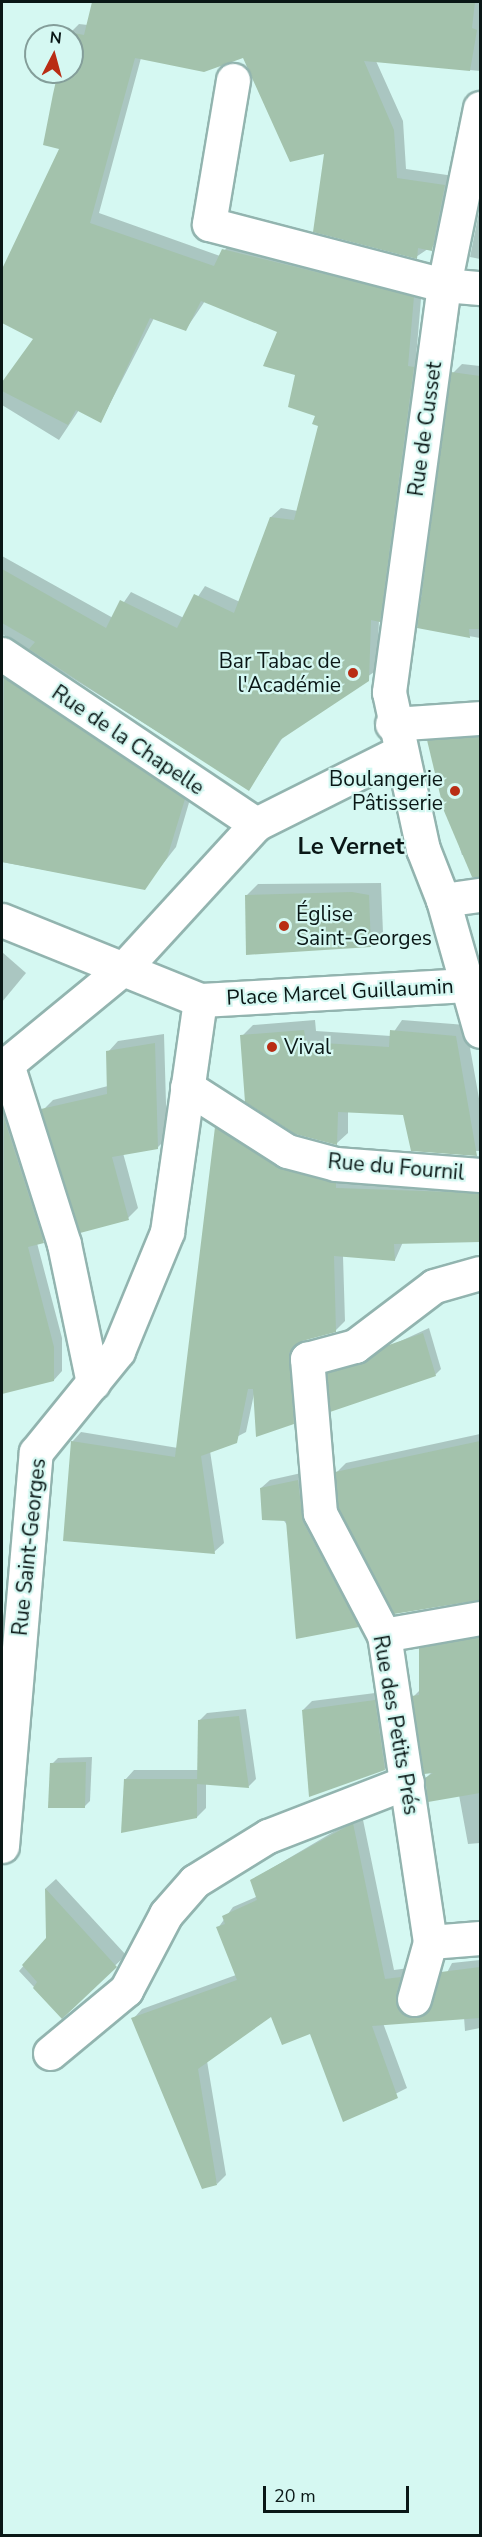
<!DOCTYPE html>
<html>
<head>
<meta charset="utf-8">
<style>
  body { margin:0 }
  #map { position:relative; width:482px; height:2537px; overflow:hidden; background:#d5f8f2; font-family:"Nunito Sans",sans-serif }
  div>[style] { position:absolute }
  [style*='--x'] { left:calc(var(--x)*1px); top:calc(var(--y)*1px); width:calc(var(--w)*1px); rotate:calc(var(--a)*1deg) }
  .shadow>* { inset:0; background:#0003 }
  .building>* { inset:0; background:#a3c2ac }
  .roads { filter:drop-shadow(2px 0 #92b4af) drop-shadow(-2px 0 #92b4af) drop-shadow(0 2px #92b4af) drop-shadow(0 -2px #92b4af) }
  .minor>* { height:33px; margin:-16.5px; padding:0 16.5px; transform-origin:16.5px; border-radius:16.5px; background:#fff }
  .dots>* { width:16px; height:16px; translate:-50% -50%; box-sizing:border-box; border:3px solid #d5f8f2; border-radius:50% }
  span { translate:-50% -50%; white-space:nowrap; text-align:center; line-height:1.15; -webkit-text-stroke:4.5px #d5f8f2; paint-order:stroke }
  .street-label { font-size:21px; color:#0a1716 }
  .poi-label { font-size:21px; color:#0a1716 }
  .right { translate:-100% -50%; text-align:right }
  .left { translate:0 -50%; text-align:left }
  .quarter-label { font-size:24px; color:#0a1716; font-weight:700 }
  .frame { position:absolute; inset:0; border:3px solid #0a1716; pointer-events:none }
  .north { position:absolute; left:24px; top:24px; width:60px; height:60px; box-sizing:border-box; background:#d5f8f2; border:2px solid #849e9a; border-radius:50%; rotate:6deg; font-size:16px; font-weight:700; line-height:24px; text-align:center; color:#0a1716 }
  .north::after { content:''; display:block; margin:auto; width:21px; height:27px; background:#b92d14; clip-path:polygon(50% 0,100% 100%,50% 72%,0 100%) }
  .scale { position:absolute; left:263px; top:2486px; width:146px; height:27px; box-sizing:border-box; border:3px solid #0a1716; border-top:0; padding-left:8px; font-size:18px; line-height:21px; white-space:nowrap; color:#0a1716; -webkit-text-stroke:4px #d5f8f2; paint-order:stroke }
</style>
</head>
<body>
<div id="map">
  <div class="shadow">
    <i style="clip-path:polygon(93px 2px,480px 2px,480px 71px,376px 61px,403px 121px,406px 169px,454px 176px,441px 240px,416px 257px,244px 56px,141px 58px,99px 213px,220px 256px,233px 240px,422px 287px,416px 358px,422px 358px,388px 611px,379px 620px,377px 670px,285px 734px,249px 789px,2px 634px,2px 556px,113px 618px,131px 592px,184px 618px,205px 586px,240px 602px,271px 517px,281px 508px,298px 511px,320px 425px,279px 331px,205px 301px,186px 329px,154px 318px,101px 421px,79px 410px,59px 440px,2px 405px,2px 385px,35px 338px,2px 322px,2px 273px,61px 148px,60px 72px,72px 72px,70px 33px,79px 24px,88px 25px)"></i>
    <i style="clip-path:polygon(480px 207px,480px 259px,470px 257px)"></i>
    <i style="clip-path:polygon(462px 364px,480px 366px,480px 638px,418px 627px,453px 373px)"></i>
    <i style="clip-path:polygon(2px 661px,193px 789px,176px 847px,144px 888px,2px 862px)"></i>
    <i style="clip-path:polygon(480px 729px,480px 855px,462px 855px,429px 741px,438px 732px)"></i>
    <i style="clip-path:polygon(381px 883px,383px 933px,370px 946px,246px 896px,258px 884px)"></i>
    <i style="clip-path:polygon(2px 952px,26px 973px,2px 1002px)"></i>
    <i style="clip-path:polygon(315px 1020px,316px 1031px,391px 1036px,402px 1020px,466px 1025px,480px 1104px,480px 1151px,412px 1150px,404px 1113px,348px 1111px,348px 1133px,337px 1143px,242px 1036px,253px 1025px)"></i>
    <i style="clip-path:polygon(164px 1034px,167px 1138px,157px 1148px,123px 1153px,138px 1208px,128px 1218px,43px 1110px,53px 1100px,108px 1086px,108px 1052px,118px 1041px)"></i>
    <i style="clip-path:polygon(10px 1102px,52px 1233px,37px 1243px,62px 1338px,62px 1371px,54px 1380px,2px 1392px,2px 1108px)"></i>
    <i style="clip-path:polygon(225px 1119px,287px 1158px,480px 1183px,480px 1240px,403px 1242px,395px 1260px,343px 1256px,345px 1321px,336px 1330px,298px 1342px,302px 1413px,293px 1423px,254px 1394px,246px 1432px,210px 1451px,224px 1543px,214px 1552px,72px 1442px,81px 1432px,178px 1448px,216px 1128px)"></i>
    <i style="clip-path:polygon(429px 1328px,441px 1369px,435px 1375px,329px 1374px)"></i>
    <i style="clip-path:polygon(480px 1434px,480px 1599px,337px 1472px,346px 1463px)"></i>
    <i style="clip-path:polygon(306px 1472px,366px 1618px,358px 1626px,261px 1488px,270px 1480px)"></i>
    <i style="clip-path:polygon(480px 1630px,480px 1843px,468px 1844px,459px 1795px,426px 1778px,433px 1771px,414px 1696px,421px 1689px,421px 1648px,430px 1639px)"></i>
    <i style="clip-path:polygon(383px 1692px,393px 1760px,385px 1769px,303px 1710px,312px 1701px)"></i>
    <i style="clip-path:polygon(246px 1709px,256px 1779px,249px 1786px,206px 1783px,206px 1808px,197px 1817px,125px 1780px,134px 1770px,199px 1770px,199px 1721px,207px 1713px)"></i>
    <i style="clip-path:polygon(92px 1757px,90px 1801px,84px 1807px,52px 1764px,58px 1758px)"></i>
    <i style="clip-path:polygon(362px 1815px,394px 1970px,409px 1968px,410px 2004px,428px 2009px,452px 1963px,480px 1960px,480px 2028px,465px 2031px,464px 2017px,383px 2023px,407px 2088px,344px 2120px,311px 2032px,272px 2015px,207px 2061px,226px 2175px,217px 2184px,133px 2019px,142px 2009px,236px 1975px,218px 1928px,233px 1907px,258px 1896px,252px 1880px)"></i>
    <i style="clip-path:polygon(56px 1879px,126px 1955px,62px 2017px,19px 1971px,48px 1938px,46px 1888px)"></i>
  </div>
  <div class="building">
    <i style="clip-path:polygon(92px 2px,475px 2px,472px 28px,477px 30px,470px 71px,364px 61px,394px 130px,397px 178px,445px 185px,432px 251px,418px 248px,417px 259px,313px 232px,324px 154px,290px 162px,243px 58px,204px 72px,135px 58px,90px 223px,214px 266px,222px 249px,414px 296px,408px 366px,414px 367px,380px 622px,371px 620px,369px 681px,280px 740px,249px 791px,29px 649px,35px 642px,2px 623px,2px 569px,106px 628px,120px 600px,177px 628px,194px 594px,234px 613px,270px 517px,294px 520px,318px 426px,312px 424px,315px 416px,288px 407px,295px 375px,263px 366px,277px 332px,201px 301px,186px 331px,150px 318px,101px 423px,76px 410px,68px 425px,2px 391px,2px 382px,33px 339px,2px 323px,2px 269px,59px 149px,43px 145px,53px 94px,58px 72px,72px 72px,69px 32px,84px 35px)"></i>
    <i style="clip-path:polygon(451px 372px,480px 376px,480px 629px,469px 629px,470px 638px,417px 628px)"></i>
    <i style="clip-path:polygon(4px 678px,185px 799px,167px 858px,145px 890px,2px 862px)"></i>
    <i style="clip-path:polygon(480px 737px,480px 877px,472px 877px,444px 811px,427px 740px)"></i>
    <i style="clip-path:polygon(352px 892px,369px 895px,371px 947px,246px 955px,245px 895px)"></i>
    <i style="clip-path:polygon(304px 1030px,306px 1042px,389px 1047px,390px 1030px,456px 1036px,477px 1156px,411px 1151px,403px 1115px,338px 1112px,337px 1145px,295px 1134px,245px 1102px,240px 1035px)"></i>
    <i style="clip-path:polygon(155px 1043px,158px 1149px,112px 1157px,129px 1220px,80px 1233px,41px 1109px,107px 1094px,106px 1051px)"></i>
    <i style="clip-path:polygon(4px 1118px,44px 1243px,28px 1247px,54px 1347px,54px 1381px,2px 1394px)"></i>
    <i style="clip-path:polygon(215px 1127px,277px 1167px,336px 1183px,336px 1188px,480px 1193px,480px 1242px,394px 1244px,395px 1261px,334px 1256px,336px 1332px,302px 1341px,289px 1353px,294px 1424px,256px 1437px,253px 1389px,248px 1389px,237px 1443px,201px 1456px,215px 1554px,63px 1541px,71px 1441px,175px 1457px)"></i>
    <i style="clip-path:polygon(423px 1333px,436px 1376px,330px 1412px,327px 1373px,360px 1364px,386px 1346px)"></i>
    <i style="clip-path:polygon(480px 1441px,480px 1600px,394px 1614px,338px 1508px,335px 1472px)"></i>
    <i style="clip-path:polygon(298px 1480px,303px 1522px,359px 1627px,296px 1639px,286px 1521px,262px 1520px,260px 1488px)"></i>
    <i style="clip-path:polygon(480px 1637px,480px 1793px,428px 1802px,425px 1778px,433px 1773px,424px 1774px,412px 1696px,419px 1695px,419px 1648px)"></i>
    <i style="clip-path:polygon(375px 1700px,385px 1770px,309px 1797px,302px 1710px)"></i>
    <i style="clip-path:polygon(239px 1716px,249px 1788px,197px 1784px,198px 1720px)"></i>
    <i style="clip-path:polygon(86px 1762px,85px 1808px,48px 1808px,50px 1763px)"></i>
    <i style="clip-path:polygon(124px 1779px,197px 1779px,197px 1818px,121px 1833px)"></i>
    <i style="clip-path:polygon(353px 1823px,385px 1979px,401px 1977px,396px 1995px,400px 2012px,410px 2017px,427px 2012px,441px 1972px,480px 1967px,480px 2018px,372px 2026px,398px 2098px,343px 2122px,310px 2034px,282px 2045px,271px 2017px,198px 2069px,217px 2185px,202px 2189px,131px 2018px,237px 1980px,216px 1927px,225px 1924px,222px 1916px,257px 1900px,250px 1880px)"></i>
    <i style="clip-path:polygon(45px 1888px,117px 1967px,62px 2019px,33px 1988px,37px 1982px,22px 1965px,46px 1938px)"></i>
  </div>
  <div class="roads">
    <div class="minor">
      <i style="--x:233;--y:80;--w:146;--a:99.5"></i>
      <i style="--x:209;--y:224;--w:243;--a:14.6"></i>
      <i style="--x:444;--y:285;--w:36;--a:5"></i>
      <i style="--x:480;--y:108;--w:181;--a:101.5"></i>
      <i style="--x:444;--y:285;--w:411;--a:97.7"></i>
      <i style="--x:389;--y:692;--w:161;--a:77.8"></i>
      <i style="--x:423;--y:849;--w:55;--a:68.6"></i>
      <i style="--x:443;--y:900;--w:136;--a:74.2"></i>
      <i style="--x:2;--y:654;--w:306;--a:33.8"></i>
      <i style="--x:392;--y:724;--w:88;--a:-3.9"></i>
      <i style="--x:443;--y:900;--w:37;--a:-8"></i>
      <i style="--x:2;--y:920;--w:214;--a:22"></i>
      <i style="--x:200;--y:1000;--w:269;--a:-3.2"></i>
      <i style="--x:7;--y:1064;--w:189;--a:72.4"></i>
      <i style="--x:64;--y:1244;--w:142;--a:78.2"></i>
      <i style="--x:2;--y:1068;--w:161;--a:-39.4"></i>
      <i style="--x:126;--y:966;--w:193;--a:-47.5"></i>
      <i style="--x:256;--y:824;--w:159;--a:-26.6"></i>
      <i style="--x:187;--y:1087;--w:119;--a:32.6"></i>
      <i style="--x:287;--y:1151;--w:51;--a:14.9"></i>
      <i style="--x:336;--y:1164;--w:144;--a:4.4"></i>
      <i style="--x:384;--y:1635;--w:97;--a:-10"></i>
      <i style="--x:2;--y:1846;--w:395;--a:-85.1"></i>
      <i style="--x:36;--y:1452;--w:130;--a:-50.9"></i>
      <i style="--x:118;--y:1351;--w:129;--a:-67.6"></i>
      <i style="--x:167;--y:1232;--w:234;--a:-81.9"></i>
      <i style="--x:430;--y:1942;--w:50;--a:-4.6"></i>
      <i style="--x:414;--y:1999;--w:59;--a:-74.3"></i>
      <i style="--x:430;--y:1942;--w:310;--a:-98.5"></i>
      <i style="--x:384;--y:1635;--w:138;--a:-117.7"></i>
      <i style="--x:320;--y:1513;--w:155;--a:-94.8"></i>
      <i style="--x:307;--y:1359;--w:50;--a:-15.2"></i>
      <i style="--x:355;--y:1346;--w:99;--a:-37.2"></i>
      <i style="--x:434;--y:1286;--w:48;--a:-15.8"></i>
      <i style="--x:50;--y:2053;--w:99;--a:-39.7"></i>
      <i style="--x:126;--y:1990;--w:86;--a:-62.2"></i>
      <i style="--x:166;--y:1914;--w:44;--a:-48.7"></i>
      <i style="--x:195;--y:1881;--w:86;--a:-31.7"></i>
      <i style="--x:268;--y:1836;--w:149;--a:-21.2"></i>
    </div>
  </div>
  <div class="dots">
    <i style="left:353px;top:673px;background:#b92d14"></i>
    <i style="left:455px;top:791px;background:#b92d14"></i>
    <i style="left:284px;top:926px;background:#b92d14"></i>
    <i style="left:272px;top:1047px;background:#b92d14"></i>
  </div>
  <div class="street-label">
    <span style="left:425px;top:429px;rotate:-82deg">Rue de Cusset</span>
    <span style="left:128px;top:740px;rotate:34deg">Rue de la Chapelle</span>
    <span style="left:340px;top:992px;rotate:-3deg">Place Marcel Guillaumin</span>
    <span style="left:396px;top:1167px;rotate:5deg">Rue du Fournil</span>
    <span style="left:29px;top:1547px;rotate:-84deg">Rue Saint-Georges</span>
    <span style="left:396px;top:1725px;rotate:80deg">Rue des Petits Prés</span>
  </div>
  <div class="poi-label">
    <span class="right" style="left:341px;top:673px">Bar Tabac de<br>l'Académie</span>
    <span class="right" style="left:443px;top:791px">Boulangerie<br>Pâtisserie</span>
    <span class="left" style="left:296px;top:926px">Église<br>Saint-Georges</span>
    <span class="left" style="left:284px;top:1047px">Vival</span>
  </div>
  <div class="quarter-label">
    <span style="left:351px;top:847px">Le Vernet</span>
  </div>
  <div class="frame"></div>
  <div class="north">N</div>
  <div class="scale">20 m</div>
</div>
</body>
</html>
